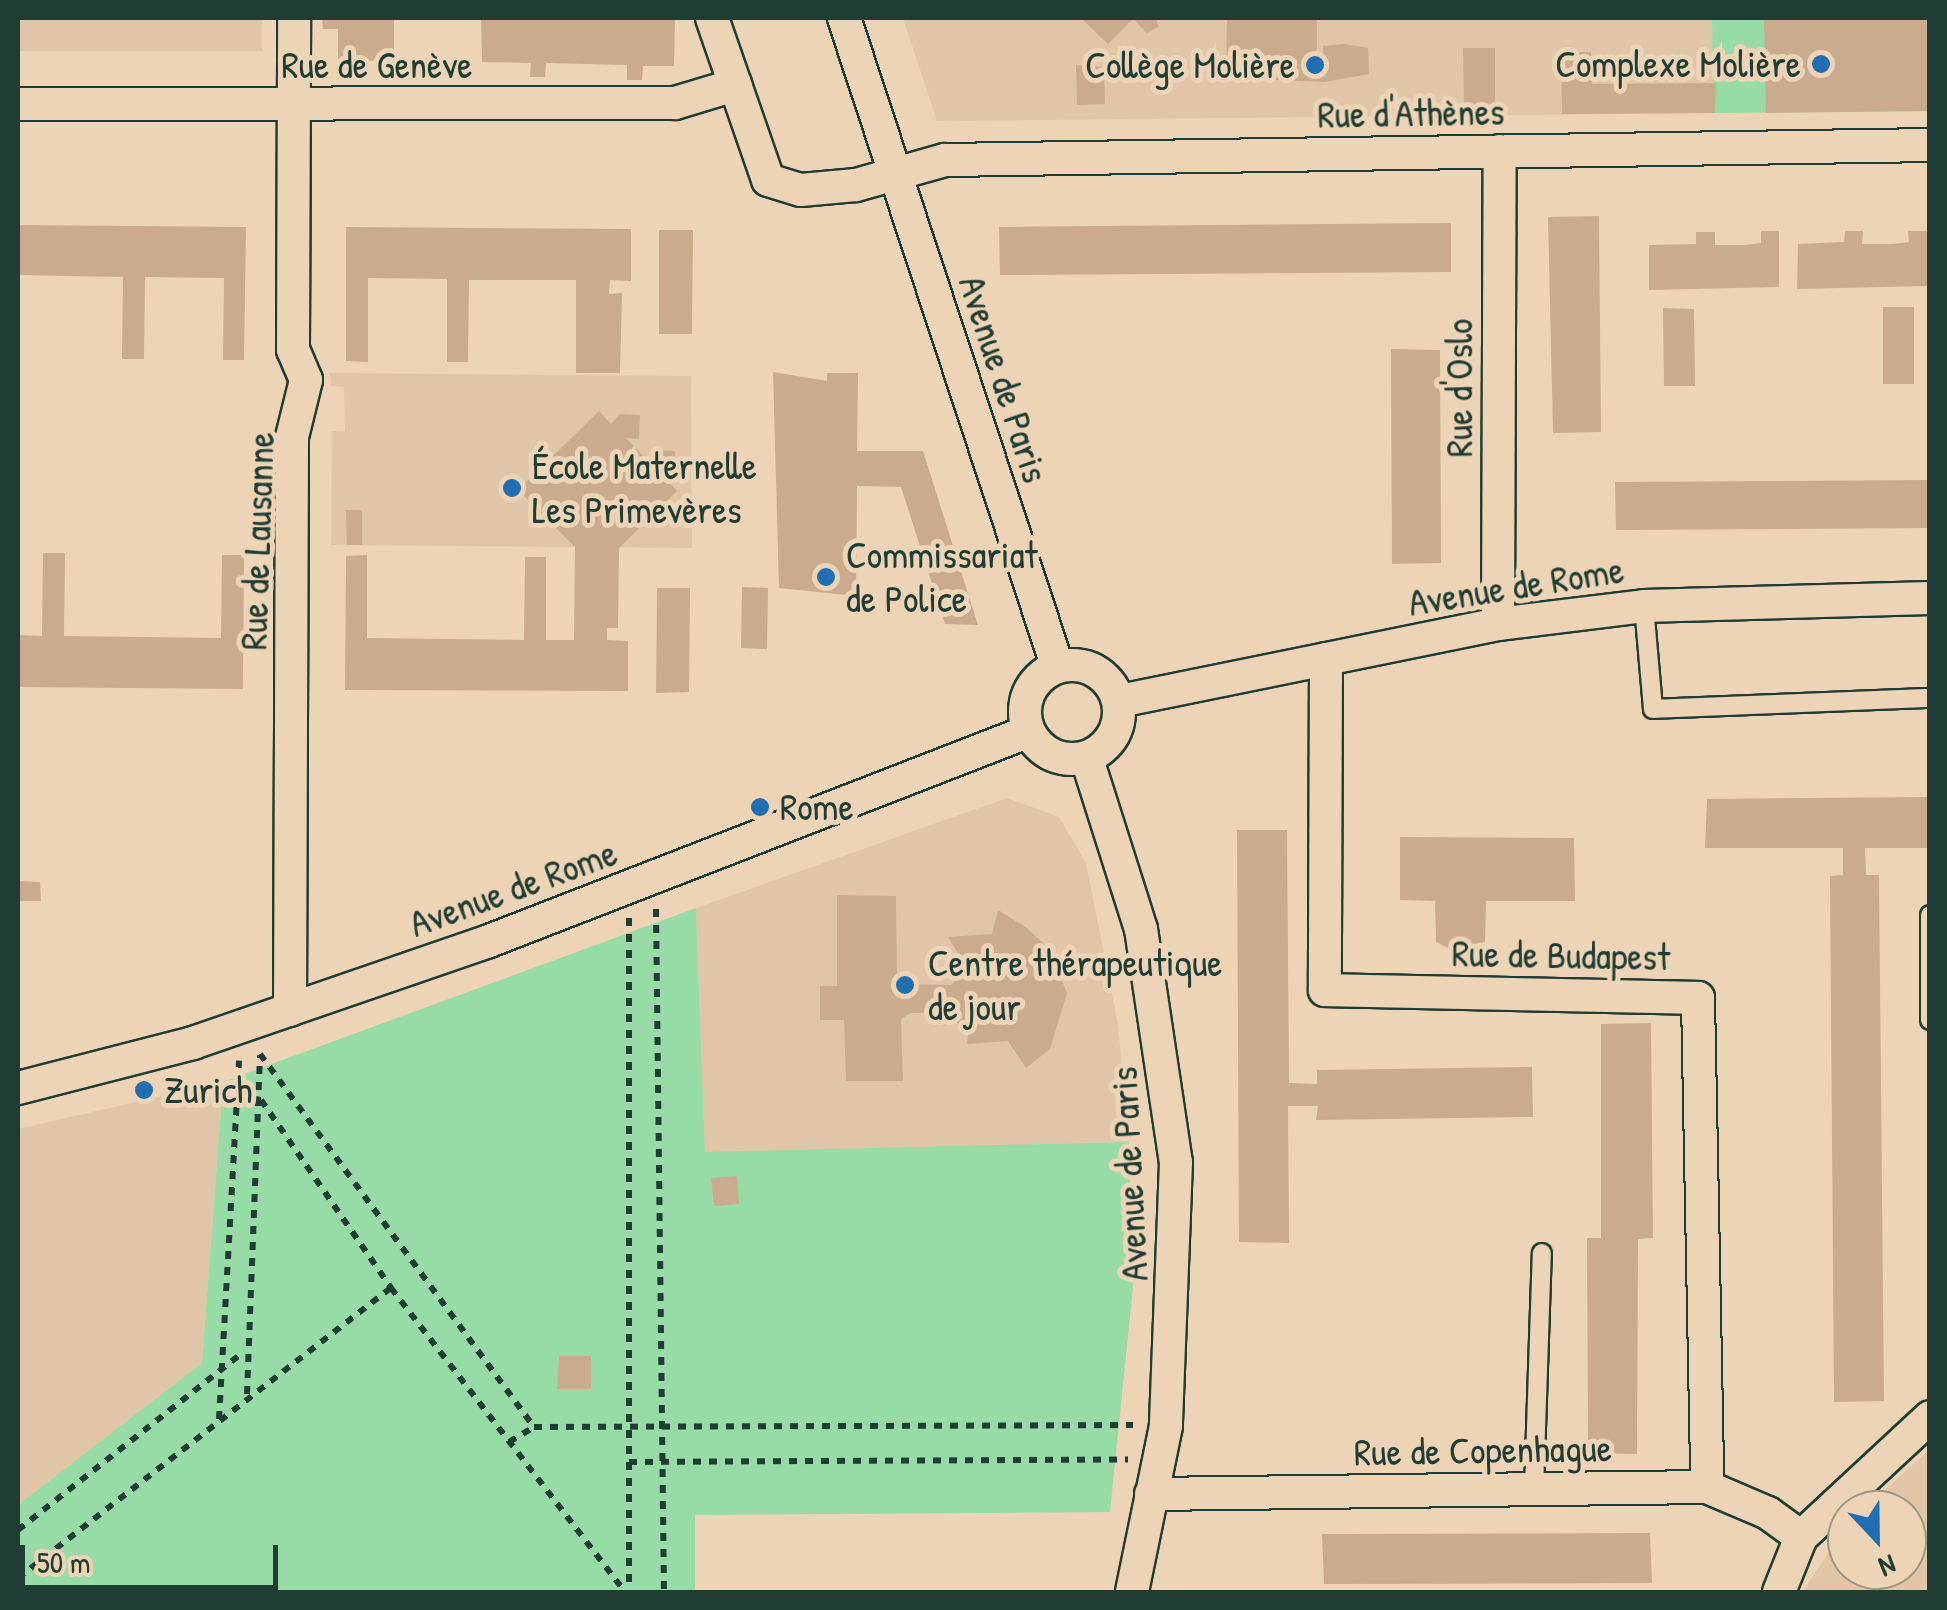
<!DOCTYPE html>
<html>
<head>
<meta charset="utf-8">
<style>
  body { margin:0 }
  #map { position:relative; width:1947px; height:1610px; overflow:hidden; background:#eed4b6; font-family:"Patrick Hand",sans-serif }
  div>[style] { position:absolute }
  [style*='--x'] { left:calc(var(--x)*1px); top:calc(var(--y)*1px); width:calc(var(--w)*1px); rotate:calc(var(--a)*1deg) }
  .built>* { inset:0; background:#e0c5a8 }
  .green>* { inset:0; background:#97dba7 }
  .building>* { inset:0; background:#cbab8d }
  .path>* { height:6px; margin-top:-3px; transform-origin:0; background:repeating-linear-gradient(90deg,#1f3d34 0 8px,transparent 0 16px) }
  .roads { filter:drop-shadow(2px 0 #1f3d34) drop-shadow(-2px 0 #1f3d34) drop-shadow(0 2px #1f3d34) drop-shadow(0 -2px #1f3d34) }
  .service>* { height:18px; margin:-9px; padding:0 9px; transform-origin:9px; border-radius:9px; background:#eed4b6 }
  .minor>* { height:32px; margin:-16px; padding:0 16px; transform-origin:16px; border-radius:16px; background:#eed4b6 }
  .minor>.ring { margin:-16px; padding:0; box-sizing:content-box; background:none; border:32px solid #eed4b6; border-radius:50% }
  .dots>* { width:28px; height:28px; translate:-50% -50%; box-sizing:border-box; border:5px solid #eed4b6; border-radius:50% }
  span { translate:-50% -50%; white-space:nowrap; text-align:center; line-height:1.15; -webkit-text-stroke:10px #eed4b6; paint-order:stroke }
  .poi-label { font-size:38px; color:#1f3d34 }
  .right { translate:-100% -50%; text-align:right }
  .left { translate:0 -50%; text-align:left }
  .street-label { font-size:38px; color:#1f3d34 }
  .frame { position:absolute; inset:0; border:20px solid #1f3d34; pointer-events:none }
  .north { position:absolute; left:1827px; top:1490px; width:100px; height:100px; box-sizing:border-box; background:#eed4b6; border:2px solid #9b9882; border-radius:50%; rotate:158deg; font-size:28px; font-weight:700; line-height:40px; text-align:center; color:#1f3d34 }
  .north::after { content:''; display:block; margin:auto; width:35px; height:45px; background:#1f6fb2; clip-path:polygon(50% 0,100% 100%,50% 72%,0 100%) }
  .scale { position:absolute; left:20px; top:1545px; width:258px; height:45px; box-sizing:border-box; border:5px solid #1f3d34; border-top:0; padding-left:12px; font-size:30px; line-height:35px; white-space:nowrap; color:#1f3d34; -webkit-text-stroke:8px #eed4b6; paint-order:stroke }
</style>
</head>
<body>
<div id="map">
  <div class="built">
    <i style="clip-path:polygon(18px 18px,262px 18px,262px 51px,18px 51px)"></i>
    <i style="clip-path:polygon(903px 18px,1712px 18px,1713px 113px,937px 121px)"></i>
    <i style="clip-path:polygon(330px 373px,691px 376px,692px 548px,331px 545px,332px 431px,345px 431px,344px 387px,331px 386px)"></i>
    <i style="clip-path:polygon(1007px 798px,1059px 817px,1086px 863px,1118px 1025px,1129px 1142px,705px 1153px,696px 908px)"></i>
    <i style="clip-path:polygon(223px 1082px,202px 1363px,18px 1505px,18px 1129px)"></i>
    <i style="clip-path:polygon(1929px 1450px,1929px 1592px,1802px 1592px,1847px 1526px,1847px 1570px,1907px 1570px,1907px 1510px,1862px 1510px)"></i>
  </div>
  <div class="green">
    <i style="clip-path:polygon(1712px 18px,1929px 18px,1929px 111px,1713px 113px)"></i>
    <i style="clip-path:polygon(696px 908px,705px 1152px,1129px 1142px,1134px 1277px,1110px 1512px,695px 1515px,695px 1592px,18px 1592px,18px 1505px,202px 1363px,223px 1082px)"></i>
  </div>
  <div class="building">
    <i style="clip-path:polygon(322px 18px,394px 18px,394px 60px,338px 62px,338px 29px,323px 29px)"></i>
    <i style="clip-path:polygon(481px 18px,675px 18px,674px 66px,643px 66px,642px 80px,627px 80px,627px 65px,546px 63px,545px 77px,530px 77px,531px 63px,482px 62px)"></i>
    <i style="clip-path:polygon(1081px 18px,1157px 18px,1158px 27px,1147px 33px,1133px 19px,1108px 44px)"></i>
    <i style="clip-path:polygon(1227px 18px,1317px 18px,1317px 74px,1324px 76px,1323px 46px,1344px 44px,1368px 48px,1369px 74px,1324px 82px,1226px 78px)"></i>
    <i style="clip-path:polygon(1764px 18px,1930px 18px,1930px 111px,1766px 113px)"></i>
    <i style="clip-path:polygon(1463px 48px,1495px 48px,1495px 110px,1464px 110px)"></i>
    <i style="clip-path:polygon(1561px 52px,1591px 52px,1592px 84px,1716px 83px,1715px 113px,1562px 114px)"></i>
    <i style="clip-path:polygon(1076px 65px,1104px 67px,1105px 104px,1077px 105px)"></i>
    <i style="clip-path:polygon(1599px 216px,1601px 432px,1553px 433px,1548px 217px)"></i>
    <i style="clip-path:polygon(1451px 223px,1451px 272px,1000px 275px,999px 227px)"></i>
    <i style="clip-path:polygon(18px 225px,246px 227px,244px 360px,223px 360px,224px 278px,145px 277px,144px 359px,122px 359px,123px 277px,18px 275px)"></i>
    <i style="clip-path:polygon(346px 227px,631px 229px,631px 281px,610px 280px,609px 294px,622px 293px,620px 373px,576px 373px,576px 280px,469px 280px,468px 362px,447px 362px,447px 279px,368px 278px,368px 362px,346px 361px)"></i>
    <i style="clip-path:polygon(659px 230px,693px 230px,692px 334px,659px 334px)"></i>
    <i style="clip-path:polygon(1761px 231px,1779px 231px,1779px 287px,1649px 290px,1649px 245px,1696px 244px,1696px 232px,1715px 232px,1715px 245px,1745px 245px,1761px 243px)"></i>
    <i style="clip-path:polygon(1845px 231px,1863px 231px,1862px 244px,1893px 244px,1909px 242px,1908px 231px,1927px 231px,1927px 286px,1797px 289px,1798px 244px,1844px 242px)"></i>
    <i style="clip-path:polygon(1883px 307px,1914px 307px,1914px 384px,1883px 384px)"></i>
    <i style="clip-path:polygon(1663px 308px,1694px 309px,1695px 386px,1664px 386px)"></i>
    <i style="clip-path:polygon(1391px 349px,1440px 350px,1441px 563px,1392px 564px)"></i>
    <i style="clip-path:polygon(773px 372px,827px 381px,827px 373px,858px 373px,857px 451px,923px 451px,978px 625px,945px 624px,901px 487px,857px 486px,856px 596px,779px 588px)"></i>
    <i style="clip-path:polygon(599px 411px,611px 424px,620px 414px,640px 415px,639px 439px,626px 438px,650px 463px,650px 450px,675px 451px,675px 469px,665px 478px,677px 491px,619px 548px,618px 628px,607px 628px,607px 640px,628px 641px,628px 691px,345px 690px,346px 556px,367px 555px,367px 638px,524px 640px,525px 557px,546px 557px,546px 640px,574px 640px,575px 547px,518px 490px)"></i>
    <i style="clip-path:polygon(1930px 480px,1930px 528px,1616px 530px,1615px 482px)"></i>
    <i style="clip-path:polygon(346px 510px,362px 510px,362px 545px,347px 545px)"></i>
    <i style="clip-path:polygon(43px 553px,65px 553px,64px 636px,221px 638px,222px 555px,244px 555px,243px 689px,18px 687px,18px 635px,42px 636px)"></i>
    <i style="clip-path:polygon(742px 587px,768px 588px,767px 649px,741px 648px)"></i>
    <i style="clip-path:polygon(657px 588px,690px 588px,689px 692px,656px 693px)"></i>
    <i style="clip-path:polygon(1930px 797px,1930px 848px,1865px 848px,1866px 875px,1879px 875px,1884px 1401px,1834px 1402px,1830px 876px,1843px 875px,1843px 848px,1705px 848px,1707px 799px)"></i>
    <i style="clip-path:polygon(1237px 830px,1287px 830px,1289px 1083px,1317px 1084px,1317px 1070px,1532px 1067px,1533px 1117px,1316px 1120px,1318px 1106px,1288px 1106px,1289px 1243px,1239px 1242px)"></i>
    <i style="clip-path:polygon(1400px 837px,1574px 838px,1575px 901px,1486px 901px,1485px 942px,1450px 949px,1436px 942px,1435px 901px,1400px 900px)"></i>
    <i style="clip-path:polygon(18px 881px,40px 882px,41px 901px,18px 901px)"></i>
    <i style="clip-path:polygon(837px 895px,896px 896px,897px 984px,951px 985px,967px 968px,948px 937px,992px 934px,998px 910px,1027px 928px,1048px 948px,1067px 993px,1050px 1049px,1026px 1068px,1008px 1041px,967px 1044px,968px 1034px,947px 1013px,911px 1013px,901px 1019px,903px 1081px,846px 1081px,844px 1020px,820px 1020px,820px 986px,837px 986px)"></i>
    <i style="clip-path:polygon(1651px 1023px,1653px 1238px,1638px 1239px,1637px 1454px,1588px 1453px,1587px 1238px,1601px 1238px,1601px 1024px)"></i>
    <i style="clip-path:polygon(737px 1176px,739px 1204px,714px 1206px,711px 1178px)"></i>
    <i style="clip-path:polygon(559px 1356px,591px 1356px,591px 1389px,557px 1389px)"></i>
    <i style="clip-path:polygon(1650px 1533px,1652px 1583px,1324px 1584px,1322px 1534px)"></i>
  </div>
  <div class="path">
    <i style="--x:656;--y:909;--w:683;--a:89.33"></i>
    <i style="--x:629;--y:918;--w:674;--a:90"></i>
    <i style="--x:260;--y:1054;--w:463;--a:53.7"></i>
    <i style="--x:534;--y:1427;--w:599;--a:-0.19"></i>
    <i style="--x:238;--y:1096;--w:23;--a:10"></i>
    <i style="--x:261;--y:1100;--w:229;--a:55.3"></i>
    <i style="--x:247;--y:1394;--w:339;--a:-87.8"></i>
    <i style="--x:219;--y:1419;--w:359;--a:-86.8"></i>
    <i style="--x:509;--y:1442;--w:29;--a:-31"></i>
    <i style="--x:629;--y:1462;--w:499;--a:-0.3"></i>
    <i style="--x:18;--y:1530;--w:287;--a:-38.3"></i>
    <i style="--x:18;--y:1578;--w:472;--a:-37.9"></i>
    <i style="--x:391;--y:1288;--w:384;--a:52.4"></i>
  </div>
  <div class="roads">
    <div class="service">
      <i style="--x:1644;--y:606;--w:103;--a:85"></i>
      <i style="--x:1653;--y:709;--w:277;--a:-2.3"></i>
      <i style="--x:1930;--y:915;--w:105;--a:90"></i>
      <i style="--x:1534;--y:1489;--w:236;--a:-88.1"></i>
    </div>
    <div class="minor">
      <i style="--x:712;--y:18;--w:171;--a:70.9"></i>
      <i style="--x:768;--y:180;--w:34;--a:17"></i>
      <i style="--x:801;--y:190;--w:55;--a:-5.2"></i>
      <i style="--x:856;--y:185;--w:92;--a:-15.7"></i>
      <i style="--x:945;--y:160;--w:985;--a:-0.87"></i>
      <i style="--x:844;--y:18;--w:681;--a:71.78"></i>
      <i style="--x:18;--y:104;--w:657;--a:-0.09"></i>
      <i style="--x:675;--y:103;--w:63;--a:-16.7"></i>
      <i style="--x:1498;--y:624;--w:473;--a:-89.8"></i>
      <i style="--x:1326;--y:659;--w:331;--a:90.2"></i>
      <i style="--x:1325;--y:990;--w:373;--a:1.2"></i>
      <i style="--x:1698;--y:998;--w:489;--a:88.9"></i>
      <i class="ring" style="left:1025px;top:665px;width:62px;height:62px"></i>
      <i style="--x:1120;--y:701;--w:386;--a:-11.5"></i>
      <i style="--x:1498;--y:624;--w:147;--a:-7"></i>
      <i style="--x:1644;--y:606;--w:286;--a:-1.6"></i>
      <i style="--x:1087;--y:759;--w:178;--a:72.4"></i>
      <i style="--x:1141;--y:929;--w:236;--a:81.5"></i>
      <i style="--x:1176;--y:1162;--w:264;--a:92.2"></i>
      <i style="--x:1166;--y:1426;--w:169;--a:101.6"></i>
      <i style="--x:290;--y:1010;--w:573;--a:-89.8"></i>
      <i style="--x:292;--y:437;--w:59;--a:-76.2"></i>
      <i style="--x:306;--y:380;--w:33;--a:-113"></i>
      <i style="--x:293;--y:350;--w:332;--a:-89.8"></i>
      <i style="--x:18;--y:1088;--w:181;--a:-14.4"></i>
      <i style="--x:193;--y:1043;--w:313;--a:-19"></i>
      <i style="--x:489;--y:941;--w:577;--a:-21.23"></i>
      <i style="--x:1151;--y:1494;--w:556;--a:-0.72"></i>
      <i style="--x:1707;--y:1487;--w:66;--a:23.1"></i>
      <i style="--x:1768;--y:1513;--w:41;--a:36"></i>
      <i style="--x:1779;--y:1592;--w:59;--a:-68.2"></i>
      <i style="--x:1801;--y:1537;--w:176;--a:-42.9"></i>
    </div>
  </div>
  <div class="dots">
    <i style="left:1821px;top:64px;background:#1f6fb2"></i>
    <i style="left:1315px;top:65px;background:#1f6fb2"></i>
    <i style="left:512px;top:488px;background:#1f6fb2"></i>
    <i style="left:826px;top:577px;background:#1f6fb2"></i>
    <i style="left:760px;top:807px;background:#1f6fb2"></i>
    <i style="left:905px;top:985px;background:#1f6fb2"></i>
    <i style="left:144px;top:1090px;background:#1f6fb2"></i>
  </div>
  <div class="poi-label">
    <span class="right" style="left:1801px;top:64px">Complexe Molière</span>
    <span class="right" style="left:1295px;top:65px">Collège Molière</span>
    <span class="left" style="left:532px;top:488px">École Maternelle<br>Les Primevères</span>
    <span class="left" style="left:846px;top:577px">Commissariat<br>de Police</span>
    <span class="left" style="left:780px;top:807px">Rome</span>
    <span class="left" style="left:928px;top:985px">Centre thérapeutique<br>de jour</span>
    <span class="left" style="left:164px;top:1090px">Zurich</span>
  </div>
  <div class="street-label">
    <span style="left:377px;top:65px">Rue de Genève</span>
    <span style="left:1411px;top:113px;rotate:-1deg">Rue d'Athènes</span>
    <span style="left:1004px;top:379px;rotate:72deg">Avenue de Paris</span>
    <span style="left:1459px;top:388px;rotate:-90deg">Rue d'Oslo</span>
    <span style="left:257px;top:541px;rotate:-88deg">Rue de Lausanne</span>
    <span style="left:1516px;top:586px;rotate:-9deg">Avenue de Rome</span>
    <span style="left:513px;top:888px;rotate:-20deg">Avenue de Rome</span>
    <span style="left:1561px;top:955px;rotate:1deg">Rue de Budapest</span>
    <span style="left:1129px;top:1174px;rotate:-93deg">Avenue de Paris</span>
    <span style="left:1483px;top:1450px;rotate:-1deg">Rue de Copenhague</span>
  </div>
  <div class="frame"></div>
  <div class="north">N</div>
  <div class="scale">50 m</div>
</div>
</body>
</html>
